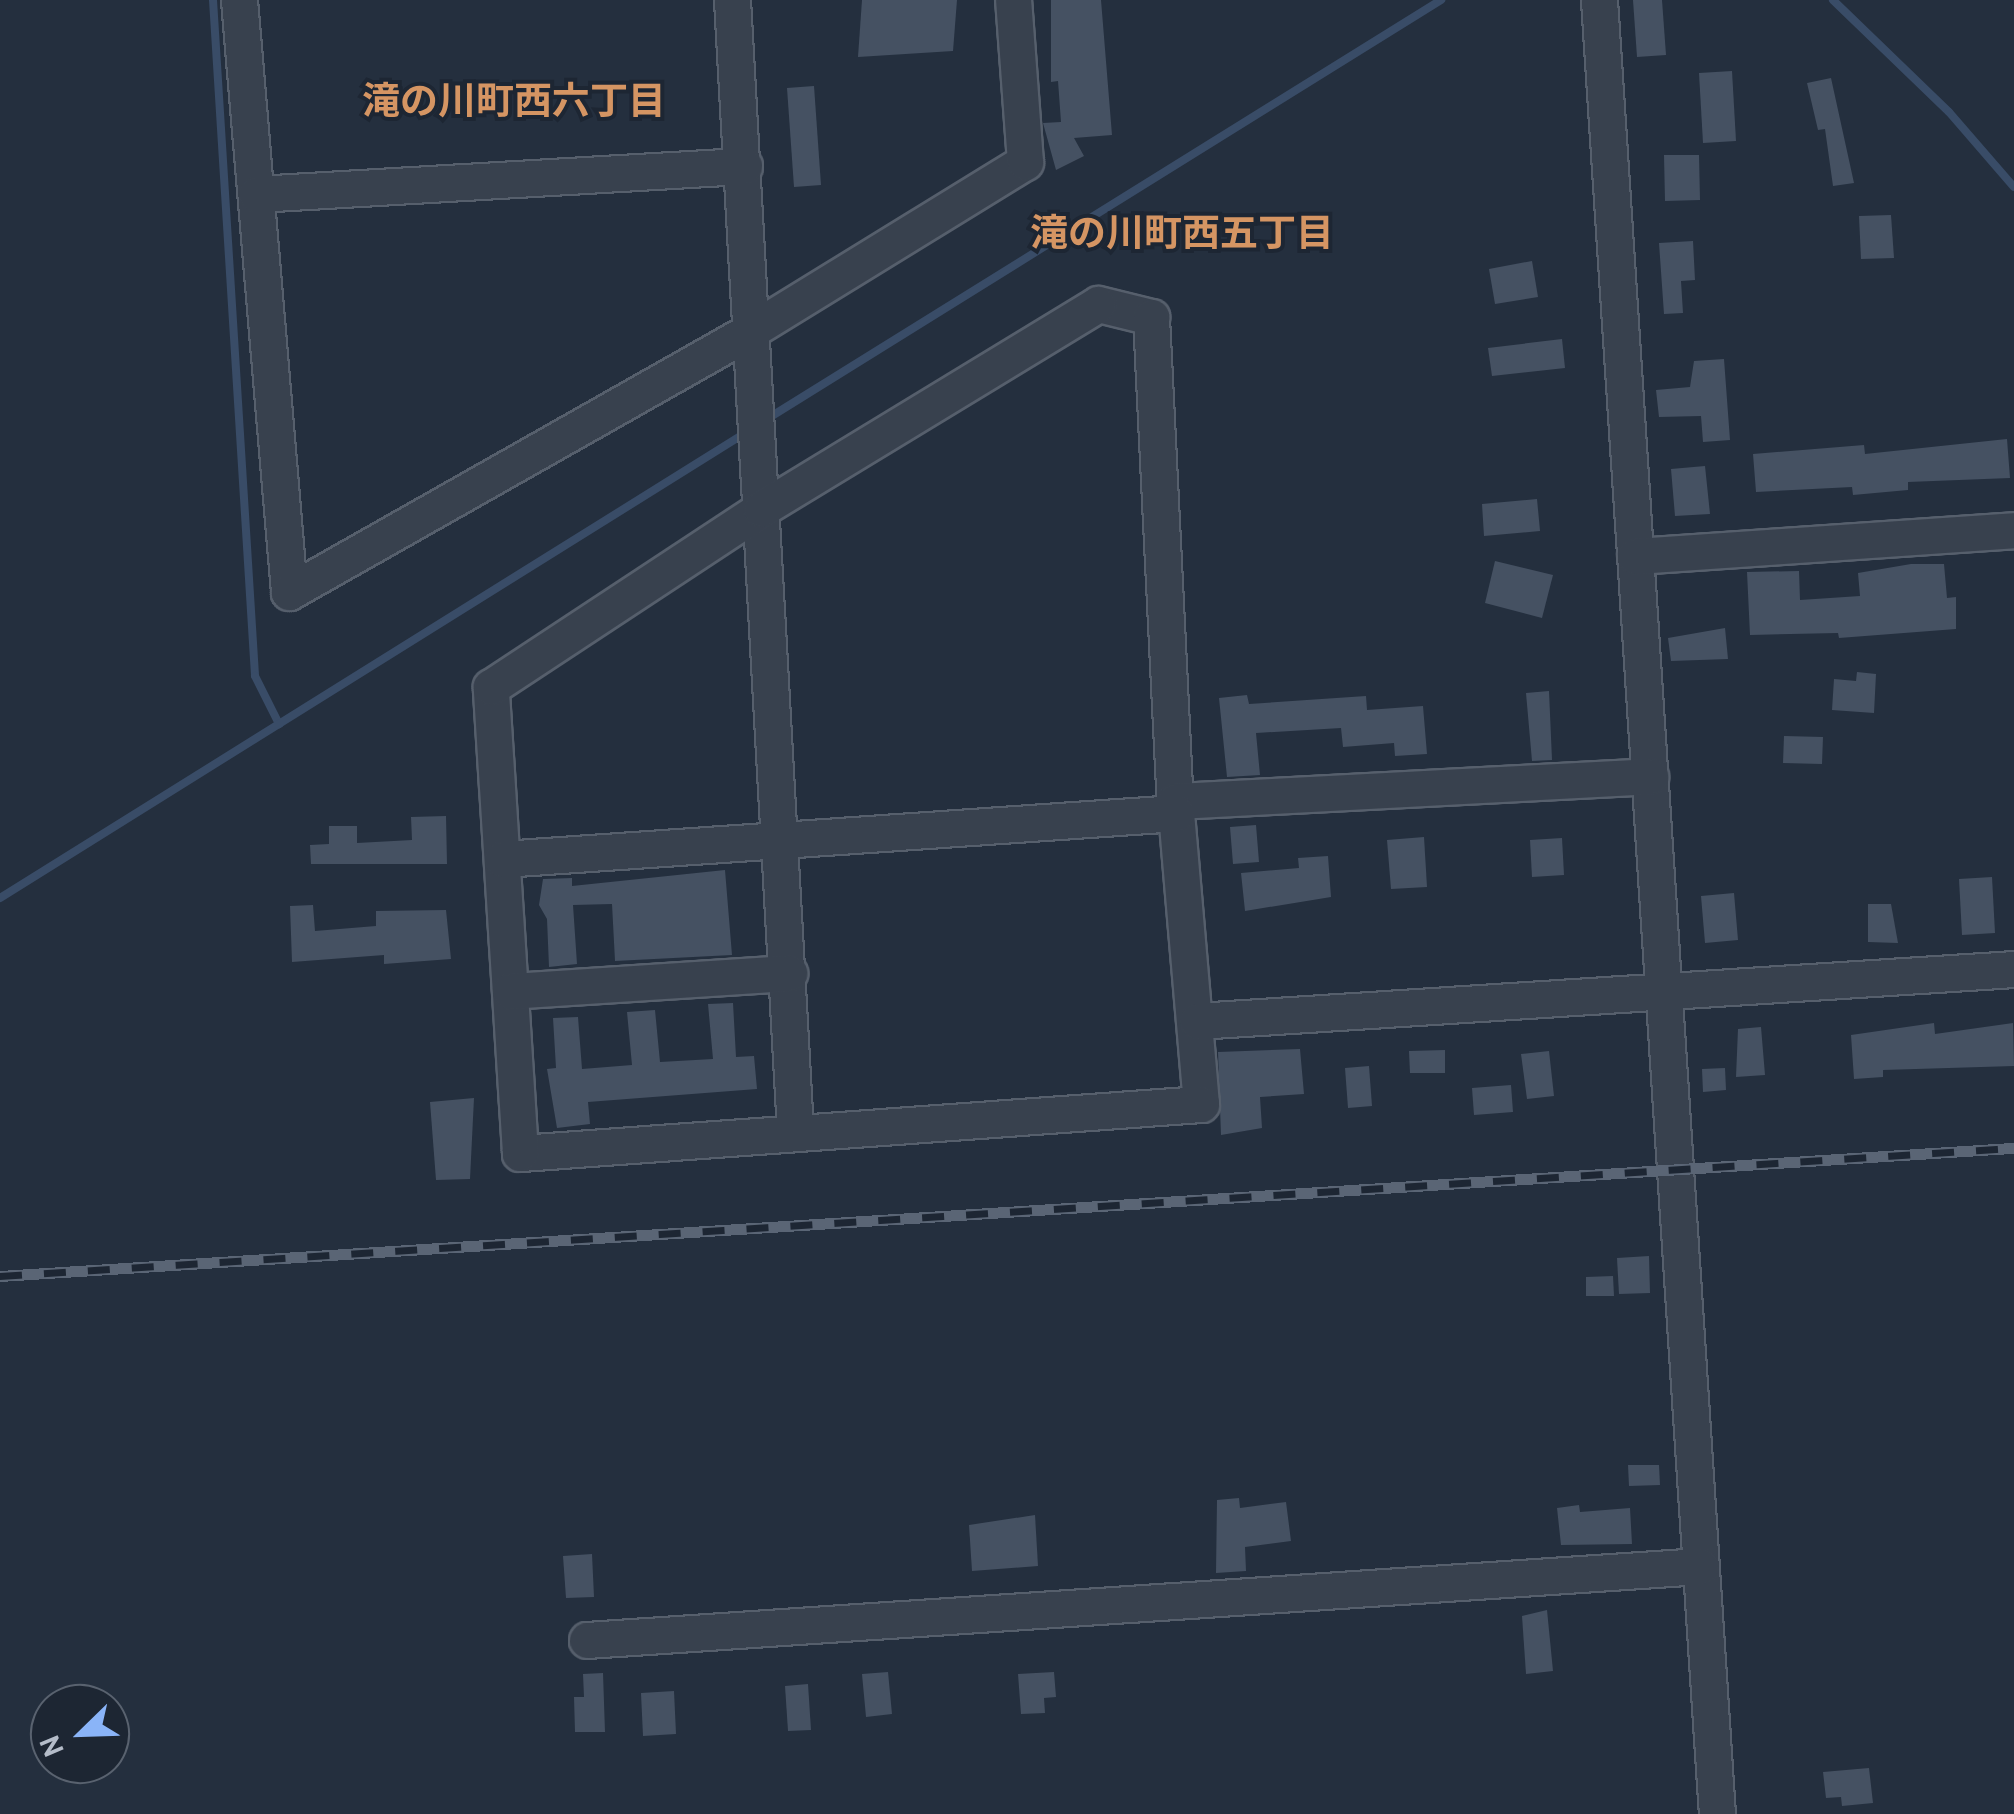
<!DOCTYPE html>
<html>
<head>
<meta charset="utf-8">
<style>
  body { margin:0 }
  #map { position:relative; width:2014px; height:1814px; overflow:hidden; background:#242f3e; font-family:Overpass,"Noto Sans JP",sans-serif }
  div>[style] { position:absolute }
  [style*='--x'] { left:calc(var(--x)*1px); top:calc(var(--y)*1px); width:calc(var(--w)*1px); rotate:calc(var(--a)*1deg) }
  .stream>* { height:8px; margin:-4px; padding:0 4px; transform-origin:4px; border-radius:4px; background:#394c67 }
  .building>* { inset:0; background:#455162 }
  .roads { filter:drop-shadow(2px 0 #565f6c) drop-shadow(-2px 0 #565f6c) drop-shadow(0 2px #565f6c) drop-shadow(0 -2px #565f6c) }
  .minor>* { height:35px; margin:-17.5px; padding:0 17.5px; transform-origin:17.5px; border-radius:17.5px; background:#38414e }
  .rail>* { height:11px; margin-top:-5.5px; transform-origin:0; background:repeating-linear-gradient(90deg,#1d2633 0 22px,#5a6575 0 44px); box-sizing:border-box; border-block:2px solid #5a6575 }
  span { translate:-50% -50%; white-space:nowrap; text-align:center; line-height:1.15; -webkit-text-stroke:8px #1d2633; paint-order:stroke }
  .neighbourhood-label { font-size:38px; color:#d59563; font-weight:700 }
  .north { position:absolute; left:30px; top:1684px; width:100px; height:100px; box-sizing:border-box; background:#1d2633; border:2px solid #59626f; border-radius:50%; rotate:247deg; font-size:28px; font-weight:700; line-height:40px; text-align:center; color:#b4bcc9 }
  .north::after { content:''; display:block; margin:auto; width:35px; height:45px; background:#8ab4f8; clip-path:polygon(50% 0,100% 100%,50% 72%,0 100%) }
</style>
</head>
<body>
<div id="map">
  <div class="stream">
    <i style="--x:213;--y:0;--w:677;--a:86.44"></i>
    <i style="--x:255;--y:676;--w:54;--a:63.4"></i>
    <i style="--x:1833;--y:0;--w:161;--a:44"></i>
    <i style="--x:1949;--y:112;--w:99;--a:49.1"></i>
    <i style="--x:767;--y:419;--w:794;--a:-31.87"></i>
    <i style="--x:0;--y:898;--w:880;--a:-31.96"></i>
  </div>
  <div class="building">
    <i style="clip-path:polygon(862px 0,957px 0,953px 51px,858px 57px)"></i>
    <i style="clip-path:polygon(1051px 0,1101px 0,1112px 135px,1074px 138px,1084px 156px,1056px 170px,1043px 123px,1061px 122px,1058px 81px,1051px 82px)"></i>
    <i style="clip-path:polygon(1633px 0,1662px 0,1666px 55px,1637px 57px)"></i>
    <i style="clip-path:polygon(1732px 71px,1736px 141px,1703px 143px,1699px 73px)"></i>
    <i style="clip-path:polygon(1831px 78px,1854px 183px,1833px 186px,1825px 129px,1818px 130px,1807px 83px)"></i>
    <i style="clip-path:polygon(814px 86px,821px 185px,794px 187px,787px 88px)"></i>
    <i style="clip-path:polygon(1664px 155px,1699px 155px,1700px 200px,1665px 201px)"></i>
    <i style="clip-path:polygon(1891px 215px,1894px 258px,1861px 259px,1859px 216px)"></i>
    <i style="clip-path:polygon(1693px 241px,1695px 280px,1681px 281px,1683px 313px,1664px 314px,1659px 243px)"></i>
    <i style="clip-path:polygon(1532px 261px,1538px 297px,1495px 304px,1489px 269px)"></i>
    <i style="clip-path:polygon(1562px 339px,1565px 368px,1492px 376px,1488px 348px)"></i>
    <i style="clip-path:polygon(1724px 359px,1730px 440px,1703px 442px,1701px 416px,1659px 417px,1656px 390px,1690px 387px,1694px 361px)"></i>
    <i style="clip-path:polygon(2007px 439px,2010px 478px,1908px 482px,1908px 490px,1853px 495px,1852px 487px,1756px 492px,1753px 454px,1864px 445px,1865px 454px)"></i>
    <i style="clip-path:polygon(1705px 466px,1710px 514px,1675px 516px,1671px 469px)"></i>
    <i style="clip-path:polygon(1537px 499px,1540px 531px,1484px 536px,1482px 504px)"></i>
    <i style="clip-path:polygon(1495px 561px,1553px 575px,1542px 618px,1485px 603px)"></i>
    <i style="clip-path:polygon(1911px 564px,1944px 564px,1947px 598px,1956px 597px,1956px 629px,1839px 638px,1838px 633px,1750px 635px,1747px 572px,1799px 571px,1800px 600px,1860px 596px,1858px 573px)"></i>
    <i style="clip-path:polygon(1725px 628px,1728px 659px,1671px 661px,1668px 638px)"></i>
    <i style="clip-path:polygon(1857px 672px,1876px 674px,1874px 713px,1832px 710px,1834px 679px,1856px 681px)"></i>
    <i style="clip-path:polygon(1549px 691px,1552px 760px,1532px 761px,1526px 693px)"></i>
    <i style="clip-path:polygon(1247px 695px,1249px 704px,1366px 696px,1367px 710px,1423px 706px,1427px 754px,1395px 756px,1394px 743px,1343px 747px,1341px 728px,1256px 733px,1260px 775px,1227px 777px,1219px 698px)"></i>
    <i style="clip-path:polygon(1784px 736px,1823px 737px,1822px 764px,1783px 763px)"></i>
    <i style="clip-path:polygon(446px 816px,447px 864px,311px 864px,310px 845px,329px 844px,329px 826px,357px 826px,357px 843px,412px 840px,411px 817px)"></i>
    <i style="clip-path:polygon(1256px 825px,1259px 862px,1233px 864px,1230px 827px)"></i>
    <i style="clip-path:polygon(1424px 837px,1427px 887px,1391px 889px,1387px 840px)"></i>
    <i style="clip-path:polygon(1562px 838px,1564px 875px,1532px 877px,1530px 840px)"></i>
    <i style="clip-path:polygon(1328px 856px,1331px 897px,1245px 911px,1241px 873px,1299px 868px,1298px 858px)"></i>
    <i style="clip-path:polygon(725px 870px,732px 955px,615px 961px,612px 904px,573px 905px,577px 964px,549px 967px,547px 919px,539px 905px,543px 879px,572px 878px,572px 886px)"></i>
    <i style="clip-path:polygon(1992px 877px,1995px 933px,1962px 935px,1959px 879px)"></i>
    <i style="clip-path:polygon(1734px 893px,1738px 940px,1705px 943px,1701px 896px)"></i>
    <i style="clip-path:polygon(1868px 904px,1891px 904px,1898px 943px,1868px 942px)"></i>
    <i style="clip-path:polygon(313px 905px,315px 931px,376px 926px,376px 911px,446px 910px,451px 959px,384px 964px,384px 955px,292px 962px,290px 906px)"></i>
    <i style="clip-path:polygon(733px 1003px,736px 1057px,754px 1056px,757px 1089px,588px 1102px,590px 1124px,557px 1128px,547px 1069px,556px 1068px,553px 1018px,578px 1017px,582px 1069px,632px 1065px,627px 1012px,655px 1010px,660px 1062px,713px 1059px,708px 1004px)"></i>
    <i style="clip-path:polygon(1934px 1023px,1935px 1034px,2013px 1023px,2014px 1066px,1883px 1070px,1883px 1077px,1854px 1079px,1851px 1035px)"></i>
    <i style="clip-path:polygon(1761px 1027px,1765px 1075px,1736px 1077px,1738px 1029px)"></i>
    <i style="clip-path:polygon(1300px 1049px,1304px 1094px,1260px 1097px,1262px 1128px,1221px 1135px,1218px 1052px)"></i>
    <i style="clip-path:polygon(1445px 1050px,1445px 1073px,1410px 1073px,1409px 1051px)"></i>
    <i style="clip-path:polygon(1549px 1051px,1554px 1096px,1527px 1099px,1521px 1054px)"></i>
    <i style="clip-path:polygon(1369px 1066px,1372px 1106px,1348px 1108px,1345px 1068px)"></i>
    <i style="clip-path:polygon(1725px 1068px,1726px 1090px,1703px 1092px,1702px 1069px)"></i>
    <i style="clip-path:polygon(1511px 1085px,1513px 1112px,1474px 1115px,1472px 1088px)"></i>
    <i style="clip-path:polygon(474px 1098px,470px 1179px,436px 1180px,430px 1102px)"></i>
    <i style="clip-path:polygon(1649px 1256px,1650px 1293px,1619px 1294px,1617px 1258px)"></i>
    <i style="clip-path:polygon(1613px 1276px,1614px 1296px,1586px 1296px,1586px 1277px)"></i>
    <i style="clip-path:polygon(1628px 1465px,1659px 1465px,1660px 1485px,1629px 1486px)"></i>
    <i style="clip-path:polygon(1239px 1498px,1240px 1508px,1286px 1502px,1291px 1541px,1245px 1547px,1246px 1571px,1216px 1573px,1217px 1500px)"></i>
    <i style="clip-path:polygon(1579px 1505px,1580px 1512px,1630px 1508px,1632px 1544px,1561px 1545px,1557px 1508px)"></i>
    <i style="clip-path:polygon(1035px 1515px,1038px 1566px,972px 1571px,969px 1525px)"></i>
    <i style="clip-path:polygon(592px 1554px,594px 1597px,566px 1598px,563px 1556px)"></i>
    <i style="clip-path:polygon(1547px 1610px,1553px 1671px,1526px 1674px,1522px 1616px)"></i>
    <i style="clip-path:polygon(888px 1672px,892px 1714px,866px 1717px,862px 1674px)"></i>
    <i style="clip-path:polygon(1054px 1672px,1056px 1697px,1044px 1698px,1045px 1713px,1021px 1714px,1018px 1674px)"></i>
    <i style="clip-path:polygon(603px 1673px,605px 1732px,575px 1732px,574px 1697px,584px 1697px,583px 1674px)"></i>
    <i style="clip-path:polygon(808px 1684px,811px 1730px,788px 1731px,785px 1686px)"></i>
    <i style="clip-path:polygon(674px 1691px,676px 1734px,643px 1736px,641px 1693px)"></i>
    <i style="clip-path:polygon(1869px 1768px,1873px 1803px,1842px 1806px,1841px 1797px,1826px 1798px,1823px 1772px)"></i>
  </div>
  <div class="roads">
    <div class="minor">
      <i style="--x:239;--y:0;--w:594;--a:85.17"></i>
      <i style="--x:289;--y:592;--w:530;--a:-29.52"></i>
      <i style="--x:750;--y:331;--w:323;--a:-31.6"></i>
      <i style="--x:1025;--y:162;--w:162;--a:-94.2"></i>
      <i style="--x:732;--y:0;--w:1132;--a:86.81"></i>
      <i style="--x:1599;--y:0;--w:1818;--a:86.28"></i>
      <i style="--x:256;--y:194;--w:489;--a:-3.3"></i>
      <i style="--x:1098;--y:304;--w:55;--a:13.8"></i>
      <i style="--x:1151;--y:317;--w:485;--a:87.2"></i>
      <i style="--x:1175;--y:801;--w:304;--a:85.1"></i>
      <i style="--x:1201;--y:1104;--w:683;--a:175.88"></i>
      <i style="--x:520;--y:1153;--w:467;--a:-93.6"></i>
      <i style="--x:491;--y:687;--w:323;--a:-33.4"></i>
      <i style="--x:761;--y:509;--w:394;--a:-31.3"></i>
      <i style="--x:1635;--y:556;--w:380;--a:-3.9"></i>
      <i style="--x:1175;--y:801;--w:476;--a:-3"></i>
      <i style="--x:502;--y:859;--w:676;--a:-3.9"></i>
      <i style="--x:510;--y:991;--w:280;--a:-3.7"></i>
      <i style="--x:1197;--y:1021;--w:819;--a:-3.64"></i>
      <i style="--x:587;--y:1640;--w:1116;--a:-3.8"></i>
    </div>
  </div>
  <div class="rail">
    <i style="--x:0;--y:1276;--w:2018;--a:-3.64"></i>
  </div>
  <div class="neighbourhood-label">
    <span style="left:514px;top:105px">滝の川町西六丁目</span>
    <span style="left:1182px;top:237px">滝の川町西五丁目</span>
  </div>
  <div class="north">N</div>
</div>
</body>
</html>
